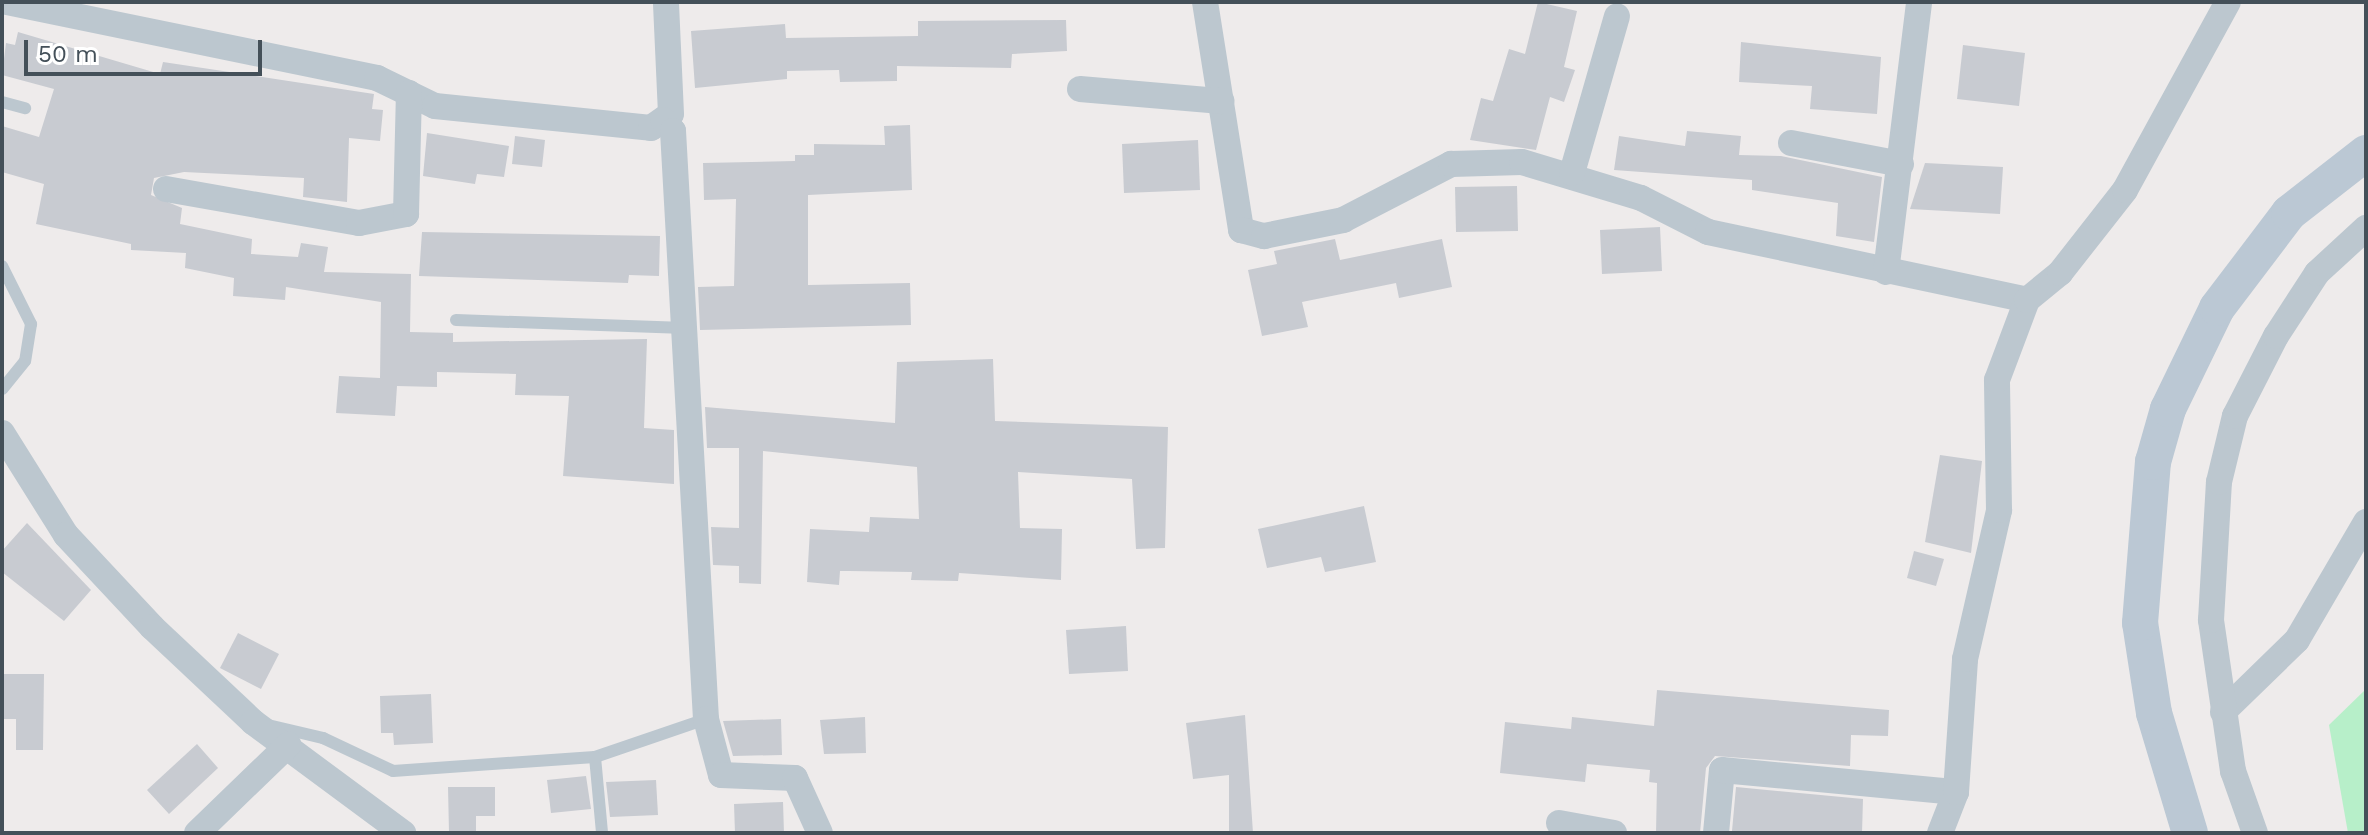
<!DOCTYPE html>
<html>
<head>
<meta charset="utf-8">
<style>
  body { margin:0 }
  #map { position:relative; width:2368px; height:835px; overflow:hidden; background:#eeebeb; font-family:"Work Sans",sans-serif }
  div>[style] { position:absolute }
  [style*='--x'] { left:calc(var(--x)*1px); top:calc(var(--y)*1px); width:calc(var(--w)*1px); rotate:calc(var(--a)*1deg) }
  .green>* { inset:0; background:#b7efc9 }
  .building>* { inset:0; background:#c8cbd1 }
  .lane>* { height:12px; margin:-6px; padding:0 6px; transform-origin:6px; border-radius:6px; background:#bcc7cf }
  .street>* { height:26px; margin:-13px; padding:0 13px; transform-origin:13px; border-radius:13px; background:#bcc7cf }
  .secondary>* { height:36px; margin:-18px; padding:0 18px; transform-origin:18px; border-radius:18px; background:#bbc8d4 }
  span { translate:-50% -50%; white-space:nowrap; text-align:center; line-height:1.15; -webkit-text-stroke:7px #fff; paint-order:stroke }
  .frame { position:absolute; inset:0; border:4px solid #445059; pointer-events:none }
  .scale { position:absolute; left:24px; top:40px; width:238px; height:36px; box-sizing:border-box; border:4px solid #445059; border-top:0; padding-left:10px; font-size:24px; line-height:28px; white-space:nowrap; color:#445059; -webkit-text-stroke:6px #fff; paint-order:stroke }
</style>
</head>
<body>
<div id="map">
  <div class="green">
    <i style="clip-path:polygon(2366px 689px,2366px 833px,2348px 833px,2329px 725px)"></i>
  </div>
  <div class="building">
    <i style="clip-path:polygon(1538px 2px,1577px 11px,1564px 67px,1575px 70px,1564px 102px,1550px 97px,1536px 150px,1470px 140px,1481px 98px,1493px 101px,1509px 49px,1525px 54px)"></i>
    <i style="clip-path:polygon(1066px 20px,1067px 51px,1012px 54px,1011px 68px,897px 66px,897px 81px,840px 82px,839px 70px,787px 71px,787px 79px,695px 88px,691px 31px,785px 24px,786px 38px,918px 36px,918px 21px)"></i>
    <i style="clip-path:polygon(18px 32px,160px 74px,163px 62px,374px 94px,372px 109px,383px 110px,380px 141px,349px 138px,347px 202px,303px 197px,304px 178px,184px 172px,154px 178px,151px 195px,182px 208px,180px 224px,252px 239px,251px 254px,298px 257px,301px 243px,328px 247px,324px 272px,411px 274px,410px 332px,453px 333px,453px 342px,647px 339px,644px 428px,674px 430px,674px 484px,563px 476px,569px 396px,515px 395px,516px 374px,437px 372px,437px 387px,397px 386px,395px 416px,336px 413px,339px 376px,380px 378px,381px 302px,286px 287px,285px 300px,233px 296px,234px 278px,185px 268px,186px 253px,131px 250px,131px 244px,36px 224px,44px 184px,2px 172px,2px 126px,39px 137px,54px 89px,2px 75px,6px 43px,15px 45px)"></i>
    <i style="clip-path:polygon(1741px 42px,1881px 57px,1877px 114px,1810px 109px,1812px 86px,1739px 82px)"></i>
    <i style="clip-path:polygon(1963px 45px,2025px 53px,2019px 106px,1957px 99px)"></i>
    <i style="clip-path:polygon(910px 125px,912px 190px,808px 195px,808px 285px,910px 283px,911px 325px,700px 330px,698px 287px,734px 286px,736px 199px,704px 200px,703px 163px,795px 161px,795px 155px,814px 155px,814px 144px,885px 145px,884px 126px)"></i>
    <i style="clip-path:polygon(1687px 131px,1741px 136px,1739px 155px,1781px 156px,1882px 177px,1874px 242px,1836px 236px,1838px 203px,1752px 190px,1752px 180px,1614px 170px,1619px 136px,1685px 146px)"></i>
    <i style="clip-path:polygon(427px 133px,509px 146px,504px 177px,477px 174px,475px 184px,423px 176px)"></i>
    <i style="clip-path:polygon(515px 136px,545px 140px,542px 167px,512px 164px)"></i>
    <i style="clip-path:polygon(1198px 140px,1200px 190px,1124px 193px,1122px 144px)"></i>
    <i style="clip-path:polygon(1925px 163px,2003px 167px,2000px 214px,1910px 209px)"></i>
    <i style="clip-path:polygon(1517px 186px,1518px 231px,1456px 232px,1455px 187px)"></i>
    <i style="clip-path:polygon(1660px 227px,1662px 271px,1602px 274px,1600px 230px)"></i>
    <i style="clip-path:polygon(422px 232px,660px 236px,659px 276px,629px 275px,628px 283px,419px 276px)"></i>
    <i style="clip-path:polygon(1335px 239px,1340px 260px,1442px 239px,1452px 287px,1399px 298px,1396px 283px,1302px 302px,1308px 327px,1262px 336px,1248px 270px,1277px 264px,1274px 251px)"></i>
    <i style="clip-path:polygon(993px 359px,995px 421px,1168px 427px,1165px 548px,1136px 549px,1132px 479px,1018px 472px,1020px 528px,1062px 529px,1061px 580px,959px 573px,958px 581px,911px 580px,912px 572px,849px 571px,840px 571px,839px 585px,807px 582px,810px 529px,869px 532px,870px 517px,919px 519px,917px 467px,763px 451px,761px 584px,739px 583px,739px 566px,713px 565px,711px 527px,739px 528px,739px 448px,707px 448px,705px 407px,895px 423px,897px 362px)"></i>
    <i style="clip-path:polygon(1940px 455px,1982px 461px,1971px 553px,1925px 542px)"></i>
    <i style="clip-path:polygon(1364px 506px,1376px 562px,1325px 572px,1321px 557px,1267px 568px,1258px 529px)"></i>
    <i style="clip-path:polygon(27px 523px,91px 590px,64px 621px,2px 572px,2px 551px)"></i>
    <i style="clip-path:polygon(1914px 551px,1944px 559px,1936px 586px,1907px 578px)"></i>
    <i style="clip-path:polygon(1126px 626px,1128px 671px,1069px 674px,1066px 630px)"></i>
    <i style="clip-path:polygon(238px 633px,279px 654px,261px 689px,220px 668px)"></i>
    <i style="clip-path:polygon(2px 674px,44px 674px,43px 750px,16px 750px,16px 719px,2px 719px)"></i>
    <i style="clip-path:polygon(1657px 690px,1889px 710px,1888px 736px,1851px 735px,1850px 766px,1715px 756px,1706px 768px,1700px 833px,1656px 833px,1657px 783px,1649px 782px,1650px 770px,1587px 764px,1585px 782px,1500px 773px,1505px 722px,1571px 729px,1572px 717px,1654px 726px)"></i>
    <i style="clip-path:polygon(431px 694px,433px 743px,394px 745px,393px 733px,381px 733px,380px 696px)"></i>
    <i style="clip-path:polygon(1245px 715px,1253px 833px,1229px 833px,1229px 775px,1193px 779px,1186px 723px)"></i>
    <i style="clip-path:polygon(865px 717px,866px 753px,824px 754px,820px 720px)"></i>
    <i style="clip-path:polygon(781px 719px,782px 755px,733px 756px,723px 721px)"></i>
    <i style="clip-path:polygon(197px 744px,218px 768px,169px 814px,147px 790px)"></i>
    <i style="clip-path:polygon(586px 776px,591px 809px,551px 813px,547px 780px)"></i>
    <i style="clip-path:polygon(656px 780px,658px 815px,610px 817px,606px 782px)"></i>
    <i style="clip-path:polygon(448px 787px,495px 787px,495px 816px,476px 816px,476px 833px,449px 833px)"></i>
    <i style="clip-path:polygon(1736px 787px,1863px 799px,1862px 833px,1732px 831px)"></i>
    <i style="clip-path:polygon(783px 802px,784px 833px,735px 833px,734px 804px)"></i>
  </div>
  <div class="lane">
    <i style="--x:2;--y:102;--w:24;--a:15"></i>
    <i style="--x:2;--y:266;--w:65;--a:63.4"></i>
    <i style="--x:31;--y:324;--w:37;--a:99"></i>
    <i style="--x:25;--y:361;--w:36;--a:129"></i>
    <i style="--x:456;--y:320;--w:229;--a:2"></i>
    <i style="--x:268;--y:725;--w:57;--a:13.3"></i>
    <i style="--x:323;--y:738;--w:77;--a:25.2"></i>
    <i style="--x:393;--y:771;--w:202;--a:-4"></i>
    <i style="--x:595;--y:757;--w:117;--a:-18.9"></i>
    <i style="--x:595;--y:757;--w:76;--a:84.7"></i>
  </div>
  <div class="street">
    <i style="--x:7;--y:2;--w:378;--a:11.6"></i>
    <i style="--x:377;--y:78;--w:64;--a:25.8"></i>
    <i style="--x:435;--y:106;--w:217;--a:5.8"></i>
    <i style="--x:651;--y:128;--w:24;--a:-35"></i>
    <i style="--x:671;--y:114;--w:112;--a:-92.6"></i>
    <i style="--x:1205;--y:2;--w:231;--a:81"></i>
    <i style="--x:1241;--y:230;--w:24;--a:15"></i>
    <i style="--x:1264;--y:236;--w:81;--a:-11.4"></i>
    <i style="--x:1343;--y:220;--w:122;--a:-27.4"></i>
    <i style="--x:1451;--y:164;--w:71;--a:-1.6"></i>
    <i style="--x:1522;--y:162;--w:124;--a:16.8"></i>
    <i style="--x:1641;--y:198;--w:75;--a:26.9"></i>
    <i style="--x:1708;--y:232;--w:326;--a:12"></i>
    <i style="--x:1080;--y:89;--w:142;--a:4.9"></i>
    <i style="--x:663;--y:120;--w:15;--a:48"></i>
    <i style="--x:673;--y:131;--w:589;--a:86.79"></i>
    <i style="--x:706;--y:719;--w:58;--a:75"></i>
    <i style="--x:721;--y:775;--w:74;--a:2.3"></i>
    <i style="--x:795;--y:778;--w:60;--a:65.6"></i>
    <i style="--x:1791;--y:143;--w:112;--a:10.8"></i>
    <i style="--x:1572;--y:173;--w:163;--a:-74"></i>
    <i style="--x:166;--y:189;--w:196;--a:10"></i>
    <i style="--x:359;--y:223;--w:48;--a:-10.8"></i>
    <i style="--x:406;--y:214;--w:121;--a:-88.6"></i>
    <i style="--x:1886;--y:272;--w:272;--a:-83"></i>
    <i style="--x:2;--y:433;--w:120;--a:57.9"></i>
    <i style="--x:66;--y:535;--w:126;--a:46.9"></i>
    <i style="--x:152;--y:627;--w:139;--a:43.2"></i>
    <i style="--x:253;--y:722;--w:187;--a:36.5"></i>
    <i style="--x:2223;--y:712;--w:103;--a:-44.2"></i>
    <i style="--x:2297;--y:640;--w:137;--a:-59.7"></i>
    <i style="--x:1559;--y:823;--w:56;--a:10.3"></i>
    <i style="--x:197;--y:833;--w:127;--a:-44"></i>
    <i style="--x:1716;--y:833;--w:63;--a:-84.6"></i>
    <i style="--x:1722;--y:770;--w:235;--a:5.4"></i>
    <i style="--x:1940;--y:833;--w:44;--a:-68.7"></i>
    <i style="--x:1956;--y:792;--w:133;--a:-86.1"></i>
    <i style="--x:1965;--y:659;--w:153;--a:-77.1"></i>
    <i style="--x:1999;--y:510;--w:130;--a:-90.9"></i>
    <i style="--x:1997;--y:380;--w:85;--a:-69.4"></i>
    <i style="--x:2027;--y:300;--w:43;--a:-39.3"></i>
    <i style="--x:2060;--y:273;--w:105;--a:-51.9"></i>
    <i style="--x:2125;--y:190;--w:214;--a:-61.3"></i>
    <i style="--x:2255;--y:833;--w:66;--a:-109.5"></i>
    <i style="--x:2233;--y:771;--w:153;--a:-98.3"></i>
    <i style="--x:2211;--y:620;--w:138;--a:-86.7"></i>
    <i style="--x:2219;--y:482;--w:68;--a:-76.4"></i>
    <i style="--x:2235;--y:416;--w:90;--a:-62.9"></i>
    <i style="--x:2276;--y:336;--w:75;--a:-56.9"></i>
    <i style="--x:2317;--y:273;--w:67;--a:-42.6"></i>
  </div>
  <div class="secondary">
    <i style="--x:2190;--y:833;--w:125;--a:-106.7"></i>
    <i style="--x:2154;--y:713;--w:91;--a:-98.8"></i>
    <i style="--x:2140;--y:623;--w:162;--a:-85.4"></i>
    <i style="--x:2153;--y:462;--w:55;--a:-74.2"></i>
    <i style="--x:2168;--y:409;--w:112;--a:-64.1"></i>
    <i style="--x:2217;--y:308;--w:119;--a:-52.8"></i>
    <i style="--x:2289;--y:213;--w:98;--a:-37.9"></i>
  </div>
  <div class="frame"></div>
  <div class="scale">50 m</div>
</div>
</body>
</html>
